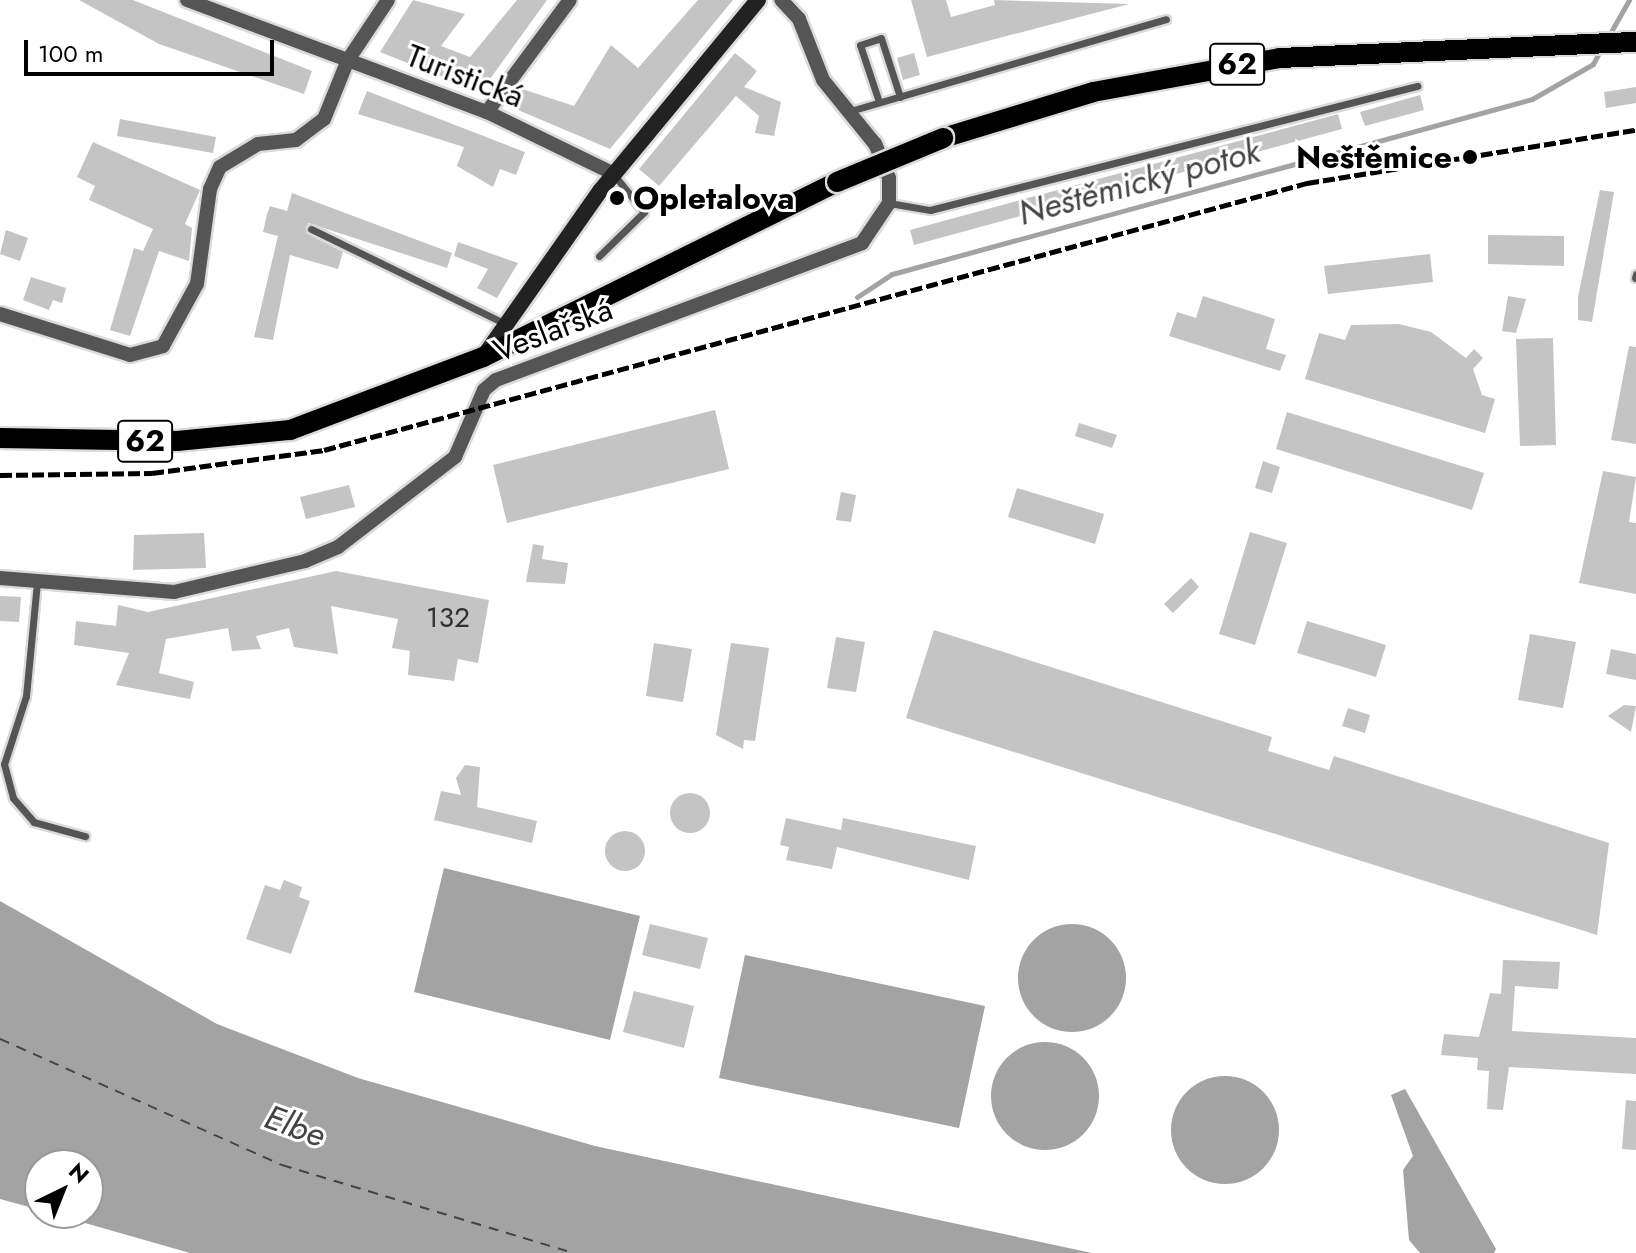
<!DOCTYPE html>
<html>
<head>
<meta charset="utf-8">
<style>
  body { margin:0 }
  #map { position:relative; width:1636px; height:1253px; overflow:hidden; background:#fff; font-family:Jost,sans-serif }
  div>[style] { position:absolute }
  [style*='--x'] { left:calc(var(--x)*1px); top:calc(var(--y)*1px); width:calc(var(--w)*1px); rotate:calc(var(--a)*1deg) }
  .water>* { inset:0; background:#a3a3a3 }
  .round { border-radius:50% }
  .stream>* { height:5px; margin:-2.5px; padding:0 2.5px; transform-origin:2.5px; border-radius:2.5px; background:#a3a3a3 }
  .ferry>* { height:2px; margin-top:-1px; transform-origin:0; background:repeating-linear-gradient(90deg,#444 0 10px,transparent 0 18px) }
  .building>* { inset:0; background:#c4c4c4 }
  .roads { filter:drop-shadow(2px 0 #dbdbdb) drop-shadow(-2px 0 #dbdbdb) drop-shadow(0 2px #dbdbdb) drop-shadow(0 -2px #dbdbdb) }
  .lane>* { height:7px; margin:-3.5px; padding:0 3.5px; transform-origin:3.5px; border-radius:3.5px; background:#555 }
  .street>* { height:14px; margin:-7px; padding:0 7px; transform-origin:7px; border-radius:7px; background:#555 }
  .secondary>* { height:16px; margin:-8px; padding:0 8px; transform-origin:8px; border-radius:8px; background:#222 }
  .primary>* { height:20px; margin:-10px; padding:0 10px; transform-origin:10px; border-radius:10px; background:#000 }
  .rail>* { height:5px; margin-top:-2.5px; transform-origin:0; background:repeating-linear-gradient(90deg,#000 0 12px,transparent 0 16px) }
  .bridges { filter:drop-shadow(2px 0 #dbdbdb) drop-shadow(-2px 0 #dbdbdb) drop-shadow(0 2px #dbdbdb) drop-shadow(0 -2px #dbdbdb) }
  .primary-bridge>* { height:20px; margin:-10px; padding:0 10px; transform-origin:10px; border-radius:10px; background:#000 }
  .dots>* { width:22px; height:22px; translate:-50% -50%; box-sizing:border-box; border:4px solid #fff; border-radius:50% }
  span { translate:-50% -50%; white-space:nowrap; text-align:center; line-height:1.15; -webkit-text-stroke:6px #fff; paint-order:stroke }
  .number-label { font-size:28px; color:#313131 }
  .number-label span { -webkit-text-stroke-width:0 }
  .shield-label span { padding:2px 6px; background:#fff; border:2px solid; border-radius:6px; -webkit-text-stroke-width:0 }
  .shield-label { font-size:30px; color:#000; font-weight:700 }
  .street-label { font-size:32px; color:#000 }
  .poi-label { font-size:32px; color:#000; font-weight:700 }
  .right { translate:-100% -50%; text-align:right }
  .left { translate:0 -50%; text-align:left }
  .water-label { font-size:34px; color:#444; font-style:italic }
  .north { position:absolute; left:24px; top:1149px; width:80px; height:80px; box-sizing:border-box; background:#fff; border:2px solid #999; border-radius:50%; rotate:43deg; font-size:22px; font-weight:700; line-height:32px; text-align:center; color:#000 }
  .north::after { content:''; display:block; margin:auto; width:28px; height:36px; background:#000; clip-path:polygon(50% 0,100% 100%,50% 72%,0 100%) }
  .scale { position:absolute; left:24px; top:40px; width:250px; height:36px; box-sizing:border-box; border:4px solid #000; border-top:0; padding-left:10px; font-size:24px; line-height:28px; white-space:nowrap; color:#000; -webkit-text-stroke:6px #fff; paint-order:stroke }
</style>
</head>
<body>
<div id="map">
  <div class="water">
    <i style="clip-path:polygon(444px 868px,640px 916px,610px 1040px,414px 992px)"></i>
    <i style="clip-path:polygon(0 901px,217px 1024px,358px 1078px,595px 1146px,1092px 1253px,190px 1253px,50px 1213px,88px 1213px,88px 1165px,40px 1165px,40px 1210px,0 1199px)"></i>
    <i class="round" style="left:1018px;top:924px;width:108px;height:108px"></i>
    <i style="clip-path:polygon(745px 955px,985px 1006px,959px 1128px,719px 1078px)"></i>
    <i class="round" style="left:991px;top:1042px;width:108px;height:108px"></i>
    <i class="round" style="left:1171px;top:1076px;width:108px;height:108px"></i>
    <i style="clip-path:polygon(1405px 1089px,1496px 1249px,1494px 1253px,1420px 1253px,1409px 1240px,1403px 1170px,1413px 1156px,1391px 1095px)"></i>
  </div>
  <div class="stream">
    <i style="--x:1608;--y:37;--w:43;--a:-60.4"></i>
    <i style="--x:857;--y:297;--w:42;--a:-33.3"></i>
    <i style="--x:892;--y:274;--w:663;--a:-15.29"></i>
    <i style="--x:1532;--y:99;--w:70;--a:-29.8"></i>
    <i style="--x:1593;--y:64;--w:17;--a:-62"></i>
  </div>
  <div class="ferry">
    <i style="--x:0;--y:1039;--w:309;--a:24.1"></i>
    <i style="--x:282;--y:1165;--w:305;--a:16.8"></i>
  </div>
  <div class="building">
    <i style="clip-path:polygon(79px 0,133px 0,312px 71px,304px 94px,159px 44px)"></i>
    <i style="clip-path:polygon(413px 0,465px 14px,441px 46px,470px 57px,517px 0,547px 0,485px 86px,473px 89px,380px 52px)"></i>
    <i style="clip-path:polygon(698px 0,733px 0,610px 149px,511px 107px,519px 88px,574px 106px,611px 45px,638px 68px)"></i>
    <i style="clip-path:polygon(911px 0,946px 0,951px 17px,995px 5px,994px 0,1129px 4px,927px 57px)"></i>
    <i style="clip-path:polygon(735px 53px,757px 71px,744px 87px,781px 102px,774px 136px,755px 133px,759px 116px,736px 96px,659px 186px,639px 169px)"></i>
    <i style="clip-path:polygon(914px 53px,920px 75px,903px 80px,897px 58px)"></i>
    <i style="clip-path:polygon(1636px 87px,1636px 103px,1606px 108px,1604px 92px)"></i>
    <i style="clip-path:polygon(367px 91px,525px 152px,516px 175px,500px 169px,493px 187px,457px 166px,464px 147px,358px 114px)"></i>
    <i style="clip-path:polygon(1420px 95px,1424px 110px,1365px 126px,1360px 112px)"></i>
    <i style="clip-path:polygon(1338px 114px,1342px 129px,914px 245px,910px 230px)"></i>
    <i style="clip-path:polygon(120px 119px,216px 137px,213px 153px,117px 136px)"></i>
    <i style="clip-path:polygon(93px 142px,200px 190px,185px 224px,192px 228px,189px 261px,159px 251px,130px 336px,110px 330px,134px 248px,143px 251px,153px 229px,89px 200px,95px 186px,77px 177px)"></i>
    <i style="clip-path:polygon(1600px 190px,1614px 192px,1592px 322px,1578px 320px,1578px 297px)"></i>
    <i style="clip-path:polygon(292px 193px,452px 253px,447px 268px,308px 223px,308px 234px,343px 252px,338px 269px,290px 255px,273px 340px,254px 337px,278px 236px,263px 232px,267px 214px,270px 206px,287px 211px)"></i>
    <i style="clip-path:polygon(6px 230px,28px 238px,20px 261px,0 254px)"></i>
    <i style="clip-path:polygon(1488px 235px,1564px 236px,1564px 266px,1488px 264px)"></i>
    <i style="clip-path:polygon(458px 242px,518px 263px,497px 298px,477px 288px,488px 269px,454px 256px)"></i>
    <i style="clip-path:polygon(1430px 254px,1433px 282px,1328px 294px,1324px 266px)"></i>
    <i style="clip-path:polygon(31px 277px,66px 288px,62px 303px,53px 300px,49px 310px,23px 300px)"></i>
    <i style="clip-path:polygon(1203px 296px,1275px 319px,1266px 349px,1286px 355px,1280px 371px,1169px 336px,1177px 312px,1196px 318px)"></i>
    <i style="clip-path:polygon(1508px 296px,1526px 299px,1516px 333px,1502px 331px)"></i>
    <i style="clip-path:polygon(1399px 324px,1431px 332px,1466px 358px,1474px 349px,1483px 358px,1473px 369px,1482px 395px,1495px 399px,1485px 433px,1305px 379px,1319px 333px,1345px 340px,1351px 325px)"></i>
    <i style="clip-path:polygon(1553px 338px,1556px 445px,1520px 446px,1516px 339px)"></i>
    <i style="clip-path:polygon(1629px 346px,1636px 347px,1636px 444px,1611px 440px)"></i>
    <i style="clip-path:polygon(715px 410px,729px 469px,507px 523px,493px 465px)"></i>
    <i style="clip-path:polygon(1287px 412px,1484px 473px,1472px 510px,1276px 449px)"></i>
    <i style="clip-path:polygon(1079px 423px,1117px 435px,1112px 448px,1075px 436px)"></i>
    <i style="clip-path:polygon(1263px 461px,1280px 467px,1272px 493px,1255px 488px)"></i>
    <i style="clip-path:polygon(1603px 471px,1636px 477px,1629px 522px,1636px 523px,1636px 594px,1579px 583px)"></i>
    <i style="clip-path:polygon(349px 485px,355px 507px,306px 519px,300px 497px)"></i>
    <i style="clip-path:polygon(1017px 488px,1104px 514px,1095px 544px,1008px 517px)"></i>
    <i style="clip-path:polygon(841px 492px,856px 495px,851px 522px,836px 520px)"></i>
    <i style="clip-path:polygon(1250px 532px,1287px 543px,1255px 645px,1219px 634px)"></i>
    <i style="clip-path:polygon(204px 533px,206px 568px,133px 570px,134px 535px)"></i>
    <i style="clip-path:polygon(533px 544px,544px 546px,542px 559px,568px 563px,565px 584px,526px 582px)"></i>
    <i style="clip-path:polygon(336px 571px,489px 600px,478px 663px,458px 659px,454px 681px,408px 675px,410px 651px,392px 648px,398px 619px,331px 606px,338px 654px,294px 647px,289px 628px,256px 636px,261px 649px,232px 651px,228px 628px,166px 639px,159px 673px,194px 682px,190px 699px,116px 685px,129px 653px,74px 645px,76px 621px,116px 626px,118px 605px,148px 612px)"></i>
    <i style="clip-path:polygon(1191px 578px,1199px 587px,1173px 613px,1164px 604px)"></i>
    <i style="clip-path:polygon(0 596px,21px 597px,19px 622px,0 621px)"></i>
    <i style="clip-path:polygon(1307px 621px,1386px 645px,1376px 677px,1297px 653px)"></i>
    <i style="clip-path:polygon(934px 630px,1272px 737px,1268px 751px,1329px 770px,1334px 756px,1609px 843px,1597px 935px,906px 718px)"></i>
    <i style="clip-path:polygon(1530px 634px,1576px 642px,1563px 708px,1518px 700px)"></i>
    <i style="clip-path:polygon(836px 637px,865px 642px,856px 692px,827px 688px)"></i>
    <i style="clip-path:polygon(654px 643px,692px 649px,683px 702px,646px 696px)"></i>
    <i style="clip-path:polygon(731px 643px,769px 648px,755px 741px,744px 740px,743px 749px,716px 735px)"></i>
    <i style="clip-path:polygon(1611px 649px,1636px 654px,1636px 680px,1606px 674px)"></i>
    <i style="clip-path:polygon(1624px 705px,1636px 706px,1631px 732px,1608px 716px)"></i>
    <i style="clip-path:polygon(1348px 708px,1370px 715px,1365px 733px,1342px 726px)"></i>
    <i style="clip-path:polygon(465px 765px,480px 767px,477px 807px,537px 821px,532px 843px,434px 820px,441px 791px,461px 795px,456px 778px)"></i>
    <i class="round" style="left:670px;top:793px;width:40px;height:40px"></i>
    <i style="clip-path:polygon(786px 818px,841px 830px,843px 818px,976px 846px,969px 880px,837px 847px,832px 869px,786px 860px,789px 847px,780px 845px)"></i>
    <i class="round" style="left:605px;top:831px;width:40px;height:40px"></i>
    <i style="clip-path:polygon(284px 880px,302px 887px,299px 897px,310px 901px,291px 954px,246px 939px,265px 885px,280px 890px)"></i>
    <i style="clip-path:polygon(650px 924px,708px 938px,700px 969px,642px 955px)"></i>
    <i style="clip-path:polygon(1503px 960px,1560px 962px,1558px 989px,1515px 986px,1512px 1031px,1636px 1038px,1636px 1074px,1509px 1067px,1503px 1110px,1487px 1109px,1489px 1071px,1477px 1070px,1478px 1058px,1441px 1055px,1444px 1034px,1479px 1037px,1490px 993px,1501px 994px)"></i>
    <i style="clip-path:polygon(634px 991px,694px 1006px,684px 1048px,623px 1032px)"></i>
    <i style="clip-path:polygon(1626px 1100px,1636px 1101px,1636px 1150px,1622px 1149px)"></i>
  </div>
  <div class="roads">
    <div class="lane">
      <i style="--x:879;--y:102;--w:60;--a:-108.4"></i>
      <i style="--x:860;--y:45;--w:22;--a:-18"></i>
      <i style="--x:881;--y:38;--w:62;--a:72.1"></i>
      <i style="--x:850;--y:111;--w:329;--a:-16.2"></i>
      <i style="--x:889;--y:203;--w:42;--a:9.7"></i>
      <i style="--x:930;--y:210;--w:503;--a:-14.29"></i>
      <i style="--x:311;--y:229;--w:217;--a:26"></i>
      <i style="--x:599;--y:256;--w:63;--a:-44.4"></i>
      <i style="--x:644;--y:212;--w:46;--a:-128.9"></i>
      <i style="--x:1635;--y:278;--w:4;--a:-76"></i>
      <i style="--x:37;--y:582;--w:115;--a:95.5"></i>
      <i style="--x:26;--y:696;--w:71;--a:107.9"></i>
      <i style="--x:4;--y:764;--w:35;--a:75"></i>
      <i style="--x:13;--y:798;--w:32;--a:49"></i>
      <i style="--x:34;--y:822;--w:53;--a:15.4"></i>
    </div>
    <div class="street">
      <i style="--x:187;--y:0;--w:320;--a:20.5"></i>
      <i style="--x:487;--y:112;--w:141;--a:26"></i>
      <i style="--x:487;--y:112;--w:139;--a:-53.5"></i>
      <i style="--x:0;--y:314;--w:136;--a:17.5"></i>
      <i style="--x:130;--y:355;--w:34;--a:-15"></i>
      <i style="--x:163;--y:346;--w:71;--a:-61.3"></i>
      <i style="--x:197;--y:284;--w:96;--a:-82.2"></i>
      <i style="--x:210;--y:189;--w:24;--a:-66"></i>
      <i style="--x:220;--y:167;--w:44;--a:-31.2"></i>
      <i style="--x:258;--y:144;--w:38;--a:-6"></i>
      <i style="--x:296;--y:140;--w:35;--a:-37"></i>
      <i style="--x:324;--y:119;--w:64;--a:-67.9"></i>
      <i style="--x:348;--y:60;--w:72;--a:-56.3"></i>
      <i style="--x:0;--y:578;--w:175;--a:4.6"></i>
      <i style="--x:174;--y:592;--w:135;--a:-13.3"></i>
      <i style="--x:305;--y:561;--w:36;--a:-23"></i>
      <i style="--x:338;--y:547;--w:148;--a:-37.6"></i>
      <i style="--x:455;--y:457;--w:73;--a:-66.6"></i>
      <i style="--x:484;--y:390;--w:16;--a:-40"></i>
      <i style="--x:496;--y:380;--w:391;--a:-20.5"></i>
      <i style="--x:862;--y:243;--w:48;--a:-56"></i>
      <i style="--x:889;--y:203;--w:25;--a:-90"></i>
      <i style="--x:889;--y:178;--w:37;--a:-112"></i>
      <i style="--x:875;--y:144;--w:82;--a:-129.1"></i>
      <i style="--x:823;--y:80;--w:66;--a:-111.5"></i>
      <i style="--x:799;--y:19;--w:26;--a:-133"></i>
    </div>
    <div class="secondary">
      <i style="--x:484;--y:356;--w:202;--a:-54.9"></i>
      <i style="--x:600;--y:191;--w:248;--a:-50.4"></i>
    </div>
    <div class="primary">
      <i style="--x:943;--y:138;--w:157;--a:-17"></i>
      <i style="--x:1093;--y:92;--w:190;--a:-10.3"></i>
      <i style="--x:1280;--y:58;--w:356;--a:-2.6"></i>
      <i style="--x:0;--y:438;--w:177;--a:1"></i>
      <i style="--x:177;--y:441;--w:114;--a:-5.6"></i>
      <i style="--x:290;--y:430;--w:206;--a:-20.7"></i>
      <i style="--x:483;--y:357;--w:395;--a:-26.3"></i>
    </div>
  </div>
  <div class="rail">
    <i style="--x:0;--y:475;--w:152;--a:-0.8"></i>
    <i style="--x:152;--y:473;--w:174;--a:-7.6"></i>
    <i style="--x:324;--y:450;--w:1019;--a:-15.2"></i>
    <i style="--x:1307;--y:183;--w:333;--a:-9.2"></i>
  </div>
  <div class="bridges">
    <div class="primary-bridge">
      <i style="--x:837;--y:182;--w:115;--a:-22.5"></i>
    </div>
  </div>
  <div class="dots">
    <i style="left:1470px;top:157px;background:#000"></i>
    <i style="left:617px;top:198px;background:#000"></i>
  </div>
  <div class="number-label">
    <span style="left:448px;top:618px">132</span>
  </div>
  <div class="shield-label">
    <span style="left:1237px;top:64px">62</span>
    <span style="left:145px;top:441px">62</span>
  </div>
  <div class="street-label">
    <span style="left:465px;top:76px;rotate:21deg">Turistická</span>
    <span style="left:553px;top:330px;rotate:-21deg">Veslařská</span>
  </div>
  <div class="poi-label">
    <span class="right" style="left:1452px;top:157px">Neštěmice</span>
    <span class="left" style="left:633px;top:198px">Opletalova</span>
  </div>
  <div class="water-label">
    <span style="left:1139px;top:182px;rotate:-15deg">Neštěmický potok</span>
    <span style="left:295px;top:1126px;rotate:20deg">Elbe</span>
  </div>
  <div class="north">N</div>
  <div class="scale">100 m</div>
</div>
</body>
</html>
